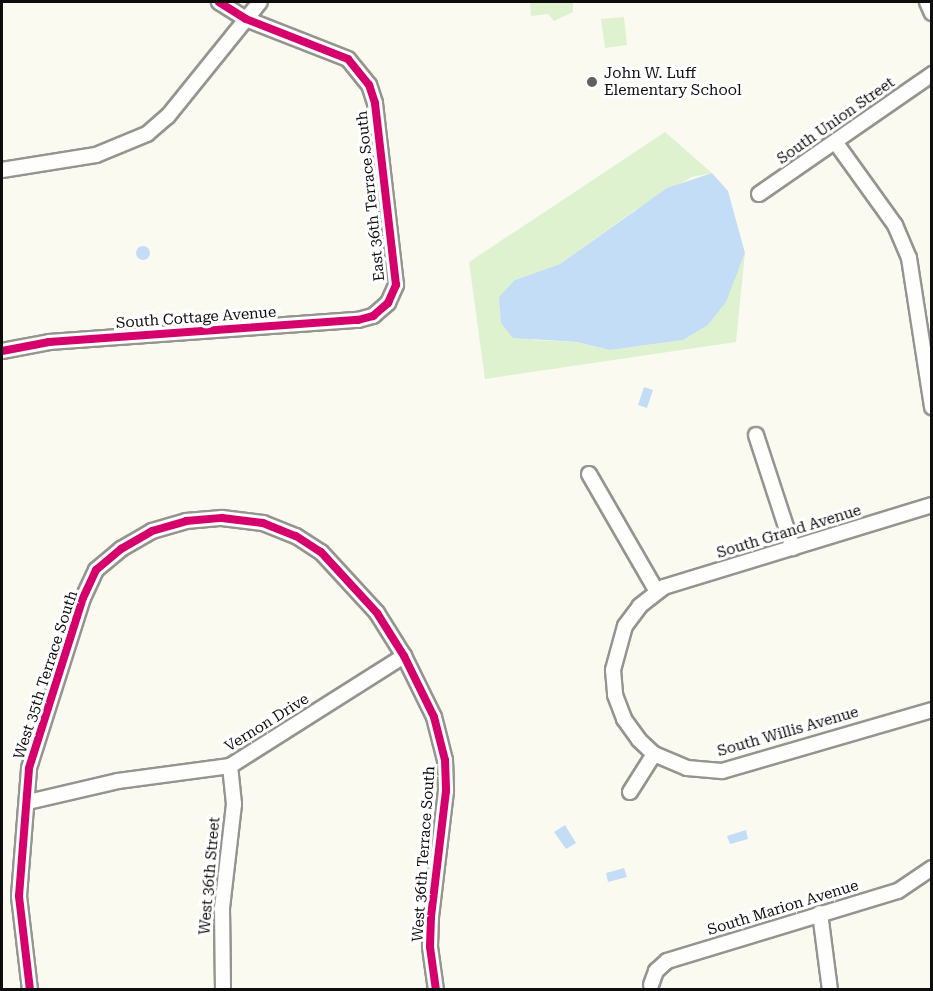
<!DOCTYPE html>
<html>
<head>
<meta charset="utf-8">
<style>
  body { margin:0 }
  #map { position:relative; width:933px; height:991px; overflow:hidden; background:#fbfaf1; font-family:"Roboto Serif",serif }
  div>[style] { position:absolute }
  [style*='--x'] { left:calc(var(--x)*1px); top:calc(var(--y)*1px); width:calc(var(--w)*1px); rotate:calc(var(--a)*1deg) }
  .green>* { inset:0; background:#def2cf }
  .water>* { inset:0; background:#c4ddf7 }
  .round { border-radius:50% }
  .roads { filter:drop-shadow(2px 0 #949490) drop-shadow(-2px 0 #949490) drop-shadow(0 2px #949490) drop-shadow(0 -2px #949490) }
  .minor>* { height:14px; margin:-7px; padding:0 7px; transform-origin:7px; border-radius:7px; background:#fefefd }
  .cycleway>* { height:8px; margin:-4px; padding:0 4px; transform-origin:4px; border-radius:4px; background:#d6006c }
  .dots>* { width:16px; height:16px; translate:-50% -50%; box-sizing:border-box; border:3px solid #fff; border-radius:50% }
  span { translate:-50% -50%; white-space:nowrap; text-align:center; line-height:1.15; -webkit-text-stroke:6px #fff; paint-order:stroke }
  .poi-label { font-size:15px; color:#0d0d0d }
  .left { translate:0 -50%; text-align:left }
  .street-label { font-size:15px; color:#0d0d0d }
  .frame { position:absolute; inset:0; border:3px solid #0d0d0d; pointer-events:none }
</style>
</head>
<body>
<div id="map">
  <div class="green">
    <i style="clip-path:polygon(530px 2px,573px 2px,573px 12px,554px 21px,548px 14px,531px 16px)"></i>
    <i style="clip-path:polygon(624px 17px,627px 45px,605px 48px,601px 19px)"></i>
    <i style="clip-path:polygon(665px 132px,712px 173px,692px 177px,635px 210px,560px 264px,515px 280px,533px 340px,577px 342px,610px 350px,683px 340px,708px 325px,725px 302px,745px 253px,736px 342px,485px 379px,469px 262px)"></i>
  </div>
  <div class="water">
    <i style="clip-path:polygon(712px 173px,728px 191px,745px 253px,726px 302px,708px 325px,683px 340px,610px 350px,577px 342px,513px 338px,501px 323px,499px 297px,515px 280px,560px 264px,667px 188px)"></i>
    <i class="round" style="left:136px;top:246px;width:14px;height:14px"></i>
    <i style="clip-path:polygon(644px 387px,653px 390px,647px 408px,638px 405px)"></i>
    <i style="clip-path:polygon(565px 825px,576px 843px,566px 849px,554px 832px)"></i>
    <i style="clip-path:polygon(746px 830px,748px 839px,730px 844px,727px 836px)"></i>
    <i style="clip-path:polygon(624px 868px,627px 877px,608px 882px,606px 873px)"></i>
  </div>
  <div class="roads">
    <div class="minor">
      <i style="--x:927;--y:2;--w:12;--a:66"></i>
      <i style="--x:836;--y:143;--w:101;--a:54.3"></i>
      <i style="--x:895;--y:225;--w:36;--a:67"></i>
      <i style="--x:909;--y:258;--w:151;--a:81.2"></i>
      <i style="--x:2;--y:170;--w:95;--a:-9.1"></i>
      <i style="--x:96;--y:155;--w:55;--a:-22.4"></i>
      <i style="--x:147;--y:134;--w:28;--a:-41"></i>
      <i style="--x:168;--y:116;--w:146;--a:-51.1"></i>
      <i style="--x:759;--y:194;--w:211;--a:-34.7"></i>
      <i style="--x:2;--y:351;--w:48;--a:-10.8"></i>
      <i style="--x:49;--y:342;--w:310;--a:-4.1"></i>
      <i style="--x:358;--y:320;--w:16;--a:-15"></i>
      <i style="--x:373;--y:316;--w:20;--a:-41"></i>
      <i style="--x:388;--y:303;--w:20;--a:-66"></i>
      <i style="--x:396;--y:285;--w:183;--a:-96.6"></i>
      <i style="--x:375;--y:103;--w:19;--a:-108"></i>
      <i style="--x:369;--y:85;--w:33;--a:-129"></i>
      <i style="--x:348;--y:59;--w:110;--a:-158.6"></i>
      <i style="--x:246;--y:19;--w:32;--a:-148"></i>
      <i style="--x:756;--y:435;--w:119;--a:71.9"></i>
      <i style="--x:589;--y:474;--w:136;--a:60"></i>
      <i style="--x:932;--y:505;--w:280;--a:163"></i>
      <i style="--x:664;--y:587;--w:31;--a:142"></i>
      <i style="--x:640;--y:606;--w:25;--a:127"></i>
      <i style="--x:625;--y:626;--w:46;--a:105.3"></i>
      <i style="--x:613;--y:670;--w:25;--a:85"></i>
      <i style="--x:615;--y:695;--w:26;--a:69"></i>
      <i style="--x:624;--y:719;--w:26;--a:54"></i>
      <i style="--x:639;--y:740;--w:21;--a:43"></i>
      <i style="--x:654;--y:754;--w:36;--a:23"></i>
      <i style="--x:687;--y:768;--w:35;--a:5"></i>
      <i style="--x:722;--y:771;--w:219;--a:-16.2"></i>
      <i style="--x:630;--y:792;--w:45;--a:-57.7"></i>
      <i style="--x:28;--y:802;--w:92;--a:-13.1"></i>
      <i style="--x:118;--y:781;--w:113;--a:-7.6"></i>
      <i style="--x:230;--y:766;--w:206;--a:-32.3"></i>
      <i style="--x:820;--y:913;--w:78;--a:82.6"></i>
      <i style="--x:651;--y:985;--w:15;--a:-70"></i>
      <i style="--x:656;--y:971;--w:15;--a:-42"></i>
      <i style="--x:667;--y:961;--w:241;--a:-16.9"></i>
      <i style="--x:898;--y:891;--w:41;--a:-34.1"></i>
      <i style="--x:30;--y:990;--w:95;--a:-96.7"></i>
      <i style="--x:19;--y:896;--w:128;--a:-85.5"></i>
      <i style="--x:29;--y:768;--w:178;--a:-72.4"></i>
      <i style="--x:83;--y:598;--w:31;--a:-65"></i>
      <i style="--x:96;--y:570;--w:33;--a:-40"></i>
      <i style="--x:121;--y:549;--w:36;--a:-30"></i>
      <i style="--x:152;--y:531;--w:35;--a:-16"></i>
      <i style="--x:186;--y:521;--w:36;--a:-5"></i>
      <i style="--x:222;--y:518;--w:41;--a:7"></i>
      <i style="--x:263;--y:523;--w:35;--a:22"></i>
      <i style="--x:296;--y:536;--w:30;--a:33"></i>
      <i style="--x:321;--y:552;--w:83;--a:47.4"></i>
      <i style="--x:377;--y:613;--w:51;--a:57.9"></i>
      <i style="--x:404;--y:656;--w:68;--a:63.8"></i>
      <i style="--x:434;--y:717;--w:44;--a:75.7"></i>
      <i style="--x:445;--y:760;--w:31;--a:88"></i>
      <i style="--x:446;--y:791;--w:127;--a:96.8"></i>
      <i style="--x:431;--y:917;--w:30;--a:92"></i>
      <i style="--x:430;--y:947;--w:43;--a:82.1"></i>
      <i style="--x:223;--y:990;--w:82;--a:-90.7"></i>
      <i style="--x:222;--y:908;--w:105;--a:-83.4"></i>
      <i style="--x:234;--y:804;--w:38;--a:-96"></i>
    </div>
  </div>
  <div class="cycleway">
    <i style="--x:2;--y:351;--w:48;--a:-10.8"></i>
    <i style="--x:49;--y:342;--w:310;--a:-4.1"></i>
    <i style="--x:358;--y:320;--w:16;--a:-15"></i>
    <i style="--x:373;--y:316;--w:20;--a:-41"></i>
    <i style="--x:388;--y:303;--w:20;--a:-66"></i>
    <i style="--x:396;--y:285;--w:183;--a:-96.6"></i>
    <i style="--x:375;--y:103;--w:19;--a:-108"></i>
    <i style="--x:369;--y:85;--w:33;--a:-129"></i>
    <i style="--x:348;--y:59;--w:110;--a:-158.6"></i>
    <i style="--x:246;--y:19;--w:32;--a:-148"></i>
    <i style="--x:30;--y:990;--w:95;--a:-96.7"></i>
    <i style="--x:19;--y:896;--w:128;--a:-85.5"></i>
    <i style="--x:29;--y:768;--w:178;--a:-72.4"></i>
    <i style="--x:83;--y:598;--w:31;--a:-65"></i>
    <i style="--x:96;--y:570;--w:33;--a:-40"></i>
    <i style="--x:121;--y:549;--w:36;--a:-30"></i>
    <i style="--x:152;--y:531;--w:35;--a:-16"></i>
    <i style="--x:186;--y:521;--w:36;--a:-5"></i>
    <i style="--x:222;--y:518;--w:41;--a:7"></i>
    <i style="--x:263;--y:523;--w:35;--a:22"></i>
    <i style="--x:296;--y:536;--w:30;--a:33"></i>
    <i style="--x:321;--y:552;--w:83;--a:47.4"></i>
    <i style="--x:377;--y:613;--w:51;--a:57.9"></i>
    <i style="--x:404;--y:656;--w:68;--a:63.8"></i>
    <i style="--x:434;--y:717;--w:44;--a:75.7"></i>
    <i style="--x:445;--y:760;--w:31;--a:88"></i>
    <i style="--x:446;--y:791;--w:127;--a:96.8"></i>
    <i style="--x:431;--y:917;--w:30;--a:92"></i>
    <i style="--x:430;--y:947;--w:43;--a:82.1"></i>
  </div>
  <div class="dots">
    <i style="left:592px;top:82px;background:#60605d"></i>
  </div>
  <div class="poi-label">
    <span class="left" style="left:604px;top:82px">John W. Luff<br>Elementary School</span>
  </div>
  <div class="street-label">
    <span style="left:836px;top:121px;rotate:-35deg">South Union Street</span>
    <span style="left:371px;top:196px;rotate:-96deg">East 36th Terrace South</span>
    <span style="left:196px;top:318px;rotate:-4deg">South Cottage Avenue</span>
    <span style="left:789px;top:532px;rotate:-17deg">South Grand Avenue</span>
    <span style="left:46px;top:675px;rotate:-72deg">West 35th Terrace South</span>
    <span style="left:267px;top:723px;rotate:-32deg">Vernon Drive</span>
    <span style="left:788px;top:732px;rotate:-16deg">South Willis Avenue</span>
    <span style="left:424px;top:854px;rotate:-86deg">West 36th Terrace South</span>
    <span style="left:210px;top:876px;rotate:-85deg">West 36th Street</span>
    <span style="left:783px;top:908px;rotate:-17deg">South Marion Avenue</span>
  </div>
  <div class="frame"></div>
</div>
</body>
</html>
